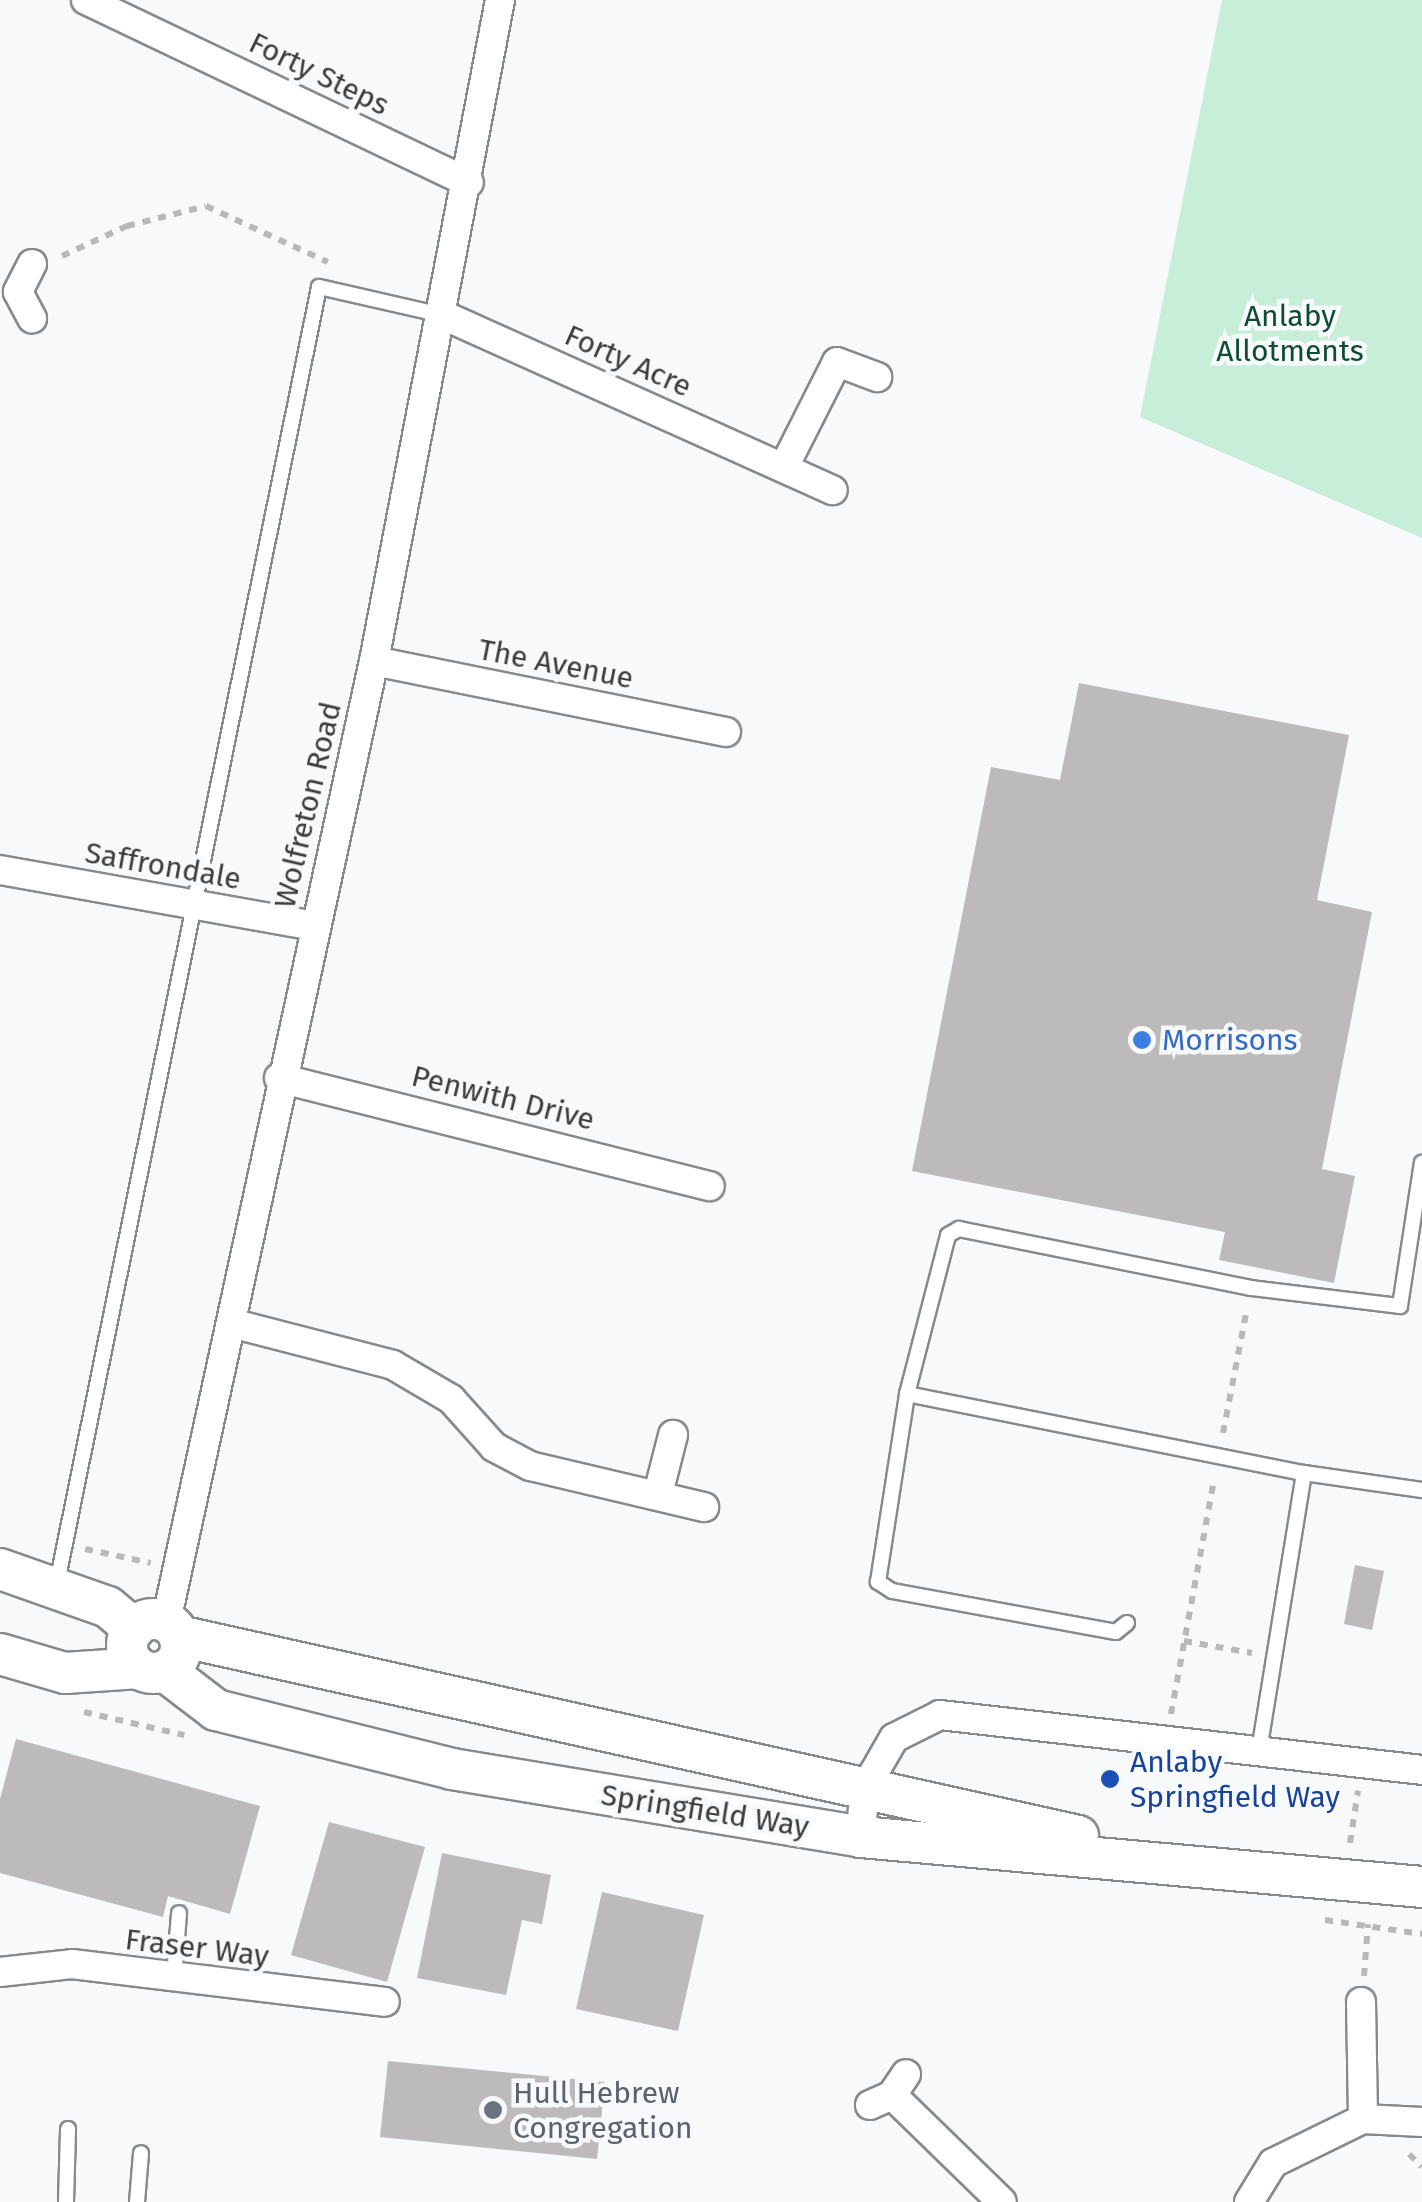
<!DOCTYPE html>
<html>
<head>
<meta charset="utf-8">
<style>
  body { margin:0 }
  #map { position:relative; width:1422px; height:2202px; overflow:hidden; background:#f8f9fb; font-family:"Fira Sans",sans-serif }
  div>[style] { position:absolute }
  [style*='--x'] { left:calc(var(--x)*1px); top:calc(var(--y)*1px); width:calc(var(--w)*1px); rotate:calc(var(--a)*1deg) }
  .green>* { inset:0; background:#c6eed8 }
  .building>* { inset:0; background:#bcbaba }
  .path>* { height:6px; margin-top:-3px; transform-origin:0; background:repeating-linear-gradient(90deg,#b7b8b9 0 8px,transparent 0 16px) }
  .roads { filter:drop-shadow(2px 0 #88898a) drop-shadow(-2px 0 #88898a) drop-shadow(0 2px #88898a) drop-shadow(0 -2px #88898a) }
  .lane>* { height:14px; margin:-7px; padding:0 7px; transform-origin:7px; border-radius:7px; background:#fff }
  .street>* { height:28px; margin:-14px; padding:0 14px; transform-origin:14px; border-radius:14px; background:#fff }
  .secondary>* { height:40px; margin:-20px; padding:0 20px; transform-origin:20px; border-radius:20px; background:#fff }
  .secondary>.ring { margin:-20px; padding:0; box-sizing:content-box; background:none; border:40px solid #fff; border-radius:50% }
  .dots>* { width:28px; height:28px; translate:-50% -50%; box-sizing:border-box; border:5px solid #f8f9fb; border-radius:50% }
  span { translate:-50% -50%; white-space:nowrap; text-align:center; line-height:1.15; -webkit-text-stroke:9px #f8f9fb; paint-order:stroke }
  .street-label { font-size:30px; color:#3c3c3d }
  .park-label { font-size:30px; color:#0c4c32 }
  .shop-label { font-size:30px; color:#366cbe }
  .left { translate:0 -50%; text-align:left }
  .transit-label { font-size:30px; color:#164399 }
  .worship-label { font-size:30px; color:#5b616d }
</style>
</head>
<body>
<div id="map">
  <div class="green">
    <i style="clip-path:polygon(1222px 0,1422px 0,1422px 538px,1140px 417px)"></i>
  </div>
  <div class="building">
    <i style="clip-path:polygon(1079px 683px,1349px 735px,1317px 900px,1372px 912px,1322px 1169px,1355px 1176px,1334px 1283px,1219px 1260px,1225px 1232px,912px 1171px,991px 767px,1060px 780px)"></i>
    <i style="clip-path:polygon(1355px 1565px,1384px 1571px,1372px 1630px,1344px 1624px)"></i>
    <i style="clip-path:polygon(16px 1739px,260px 1806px,230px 1914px,168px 1896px,163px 1917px,0 1873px,0 1799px)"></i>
    <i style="clip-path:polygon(329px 1822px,425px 1847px,387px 1982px,291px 1955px)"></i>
    <i style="clip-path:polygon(442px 1853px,551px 1875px,542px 1924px,522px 1920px,506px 1995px,417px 1978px)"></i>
    <i style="clip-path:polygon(602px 1892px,704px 1915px,678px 2031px,576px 2009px)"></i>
    <i style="clip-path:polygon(388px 2061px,605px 2082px,597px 2159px,380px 2137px)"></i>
  </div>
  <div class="path">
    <i style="--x:62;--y:256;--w:72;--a:-24.8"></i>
    <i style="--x:127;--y:226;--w:81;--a:-14.2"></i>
    <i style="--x:206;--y:206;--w:134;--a:24.7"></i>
    <i style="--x:1223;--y:1433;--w:127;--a:-79.1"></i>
    <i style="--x:85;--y:1549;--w:67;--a:12"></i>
    <i style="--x:1184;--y:1641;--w:69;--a:10"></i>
    <i style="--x:84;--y:1712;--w:103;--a:13"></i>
    <i style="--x:1171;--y:1714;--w:238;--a:-79.6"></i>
    <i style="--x:1350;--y:1843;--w:53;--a:-81.3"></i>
    <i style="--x:1325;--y:1920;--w:98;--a:8.2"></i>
    <i style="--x:1364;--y:1976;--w:52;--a:-85.6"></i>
    <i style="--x:1409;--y:2154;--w:18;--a:45"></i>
  </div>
  <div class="roads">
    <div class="lane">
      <i style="--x:907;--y:1394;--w:405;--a:11.3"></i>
      <i style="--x:1304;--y:1473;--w:283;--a:99.2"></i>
      <i style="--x:1304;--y:1473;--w:119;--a:8.2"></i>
      <i style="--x:57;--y:1583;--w:1322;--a:-78.57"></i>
      <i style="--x:319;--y:287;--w:126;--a:12.8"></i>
      <i style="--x:1127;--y:1623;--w:14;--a:141"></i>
      <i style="--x:1116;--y:1632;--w:228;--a:-169.6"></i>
      <i style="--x:892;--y:1591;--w:17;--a:-147"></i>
      <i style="--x:878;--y:1582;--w:190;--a:-81.2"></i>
      <i style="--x:907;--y:1394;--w:164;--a:-75.5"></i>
      <i style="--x:948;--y:1235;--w:13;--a:-29"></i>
      <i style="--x:959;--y:1229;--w:298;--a:11.4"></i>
      <i style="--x:1251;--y:1288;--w:150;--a:6.9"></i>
      <i style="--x:1400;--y:1306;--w:145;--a:-81.3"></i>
      <i style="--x:174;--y:1977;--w:64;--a:-85.5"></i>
      <i style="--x:66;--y:2202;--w:73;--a:-88.4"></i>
      <i style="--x:137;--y:2202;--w:49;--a:-85.3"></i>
    </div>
    <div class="street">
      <i style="--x:86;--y:0;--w:424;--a:25.5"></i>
      <i style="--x:32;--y:264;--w:31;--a:117"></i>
      <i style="--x:18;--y:292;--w:30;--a:62"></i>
      <i style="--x:445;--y:316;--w:425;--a:24.2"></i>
      <i style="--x:785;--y:465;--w:115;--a:-63.2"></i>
      <i style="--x:837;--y:362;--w:43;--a:20.6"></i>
      <i style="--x:374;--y:661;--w:359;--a:11.4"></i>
      <i style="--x:0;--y:870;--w:319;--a:10.1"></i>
      <i style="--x:279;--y:1078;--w:444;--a:14.1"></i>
      <i style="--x:231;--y:1323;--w:167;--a:14.5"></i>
      <i style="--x:393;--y:1365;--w:67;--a:30.4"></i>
      <i style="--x:451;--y:1399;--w:64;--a:48.1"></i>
      <i style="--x:494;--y:1447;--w:41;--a:27.8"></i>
      <i style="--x:530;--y:1466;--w:179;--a:13.3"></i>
      <i style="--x:658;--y:1494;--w:61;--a:-75.7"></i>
      <i style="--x:166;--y:1622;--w:983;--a:-77.79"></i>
      <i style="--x:374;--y:661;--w:673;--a:-79.21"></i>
      <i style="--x:861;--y:1837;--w:47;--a:-86.3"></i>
      <i style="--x:864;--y:1790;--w:60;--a:-60"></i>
      <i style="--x:894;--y:1738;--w:51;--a:-26.6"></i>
      <i style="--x:940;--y:1715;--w:485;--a:6.5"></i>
      <i style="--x:0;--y:1972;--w:72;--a:-6.3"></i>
      <i style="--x:72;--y:1964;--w:315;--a:6.9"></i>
      <i style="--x:1361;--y:2002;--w:117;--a:89"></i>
      <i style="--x:892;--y:2095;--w:153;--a:44.2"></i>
      <i style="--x:870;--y:2105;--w:24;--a:-24"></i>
      <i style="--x:892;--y:2095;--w:25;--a:-56"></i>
      <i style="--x:1249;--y:2202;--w:46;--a:-58.4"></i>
      <i style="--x:1273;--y:2163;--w:100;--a:-26.1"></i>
      <i style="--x:1363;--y:2119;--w:59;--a:2.9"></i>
    </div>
    <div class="secondary">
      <i style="--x:0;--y:1569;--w:114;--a:19.4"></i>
      <i style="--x:108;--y:1607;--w:34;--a:40"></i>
      <i class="ring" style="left:127px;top:1619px;width:14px;height:14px"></i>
      <i style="--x:179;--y:1636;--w:921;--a:12.54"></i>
      <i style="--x:0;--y:1654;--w:68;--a:16.3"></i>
      <i style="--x:65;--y:1673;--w:74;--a:-3.9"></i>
      <i style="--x:165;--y:1671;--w:64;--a:37.4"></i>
      <i style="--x:216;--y:1710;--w:243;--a:14"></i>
      <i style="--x:452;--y:1769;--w:415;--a:9.4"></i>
      <i style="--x:861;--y:1837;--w:563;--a:5.09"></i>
    </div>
  </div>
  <div class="dots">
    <i style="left:1142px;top:1040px;background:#3f7fe0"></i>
    <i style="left:1110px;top:1779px;background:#1a4fb4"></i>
    <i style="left:493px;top:2110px;background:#6b7280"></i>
  </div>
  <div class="street-label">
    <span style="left:319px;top:74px;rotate:26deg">Forty Steps</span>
    <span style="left:628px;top:361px;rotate:24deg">Forty Acre</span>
    <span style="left:556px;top:664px;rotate:11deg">The Avenue</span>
    <span style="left:308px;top:805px;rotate:-77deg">Wolfreton Road</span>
    <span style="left:163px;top:866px;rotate:10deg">Saffrondale</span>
    <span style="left:503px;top:1098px;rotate:14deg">Penwith Drive</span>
    <span style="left:705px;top:1811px;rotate:9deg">Springfield Way</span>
    <span style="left:197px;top:1948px;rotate:7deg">Fraser Way</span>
  </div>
  <div class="park-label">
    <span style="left:1290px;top:333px">Anlaby<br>Allotments</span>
  </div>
  <div class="shop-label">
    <span class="left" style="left:1162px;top:1040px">Morrisons</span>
  </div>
  <div class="transit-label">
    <span class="left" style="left:1130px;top:1779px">Anlaby<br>Springfield Way</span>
  </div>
  <div class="worship-label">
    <span class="left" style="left:513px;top:2110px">Hull Hebrew<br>Congregation</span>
  </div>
</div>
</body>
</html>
